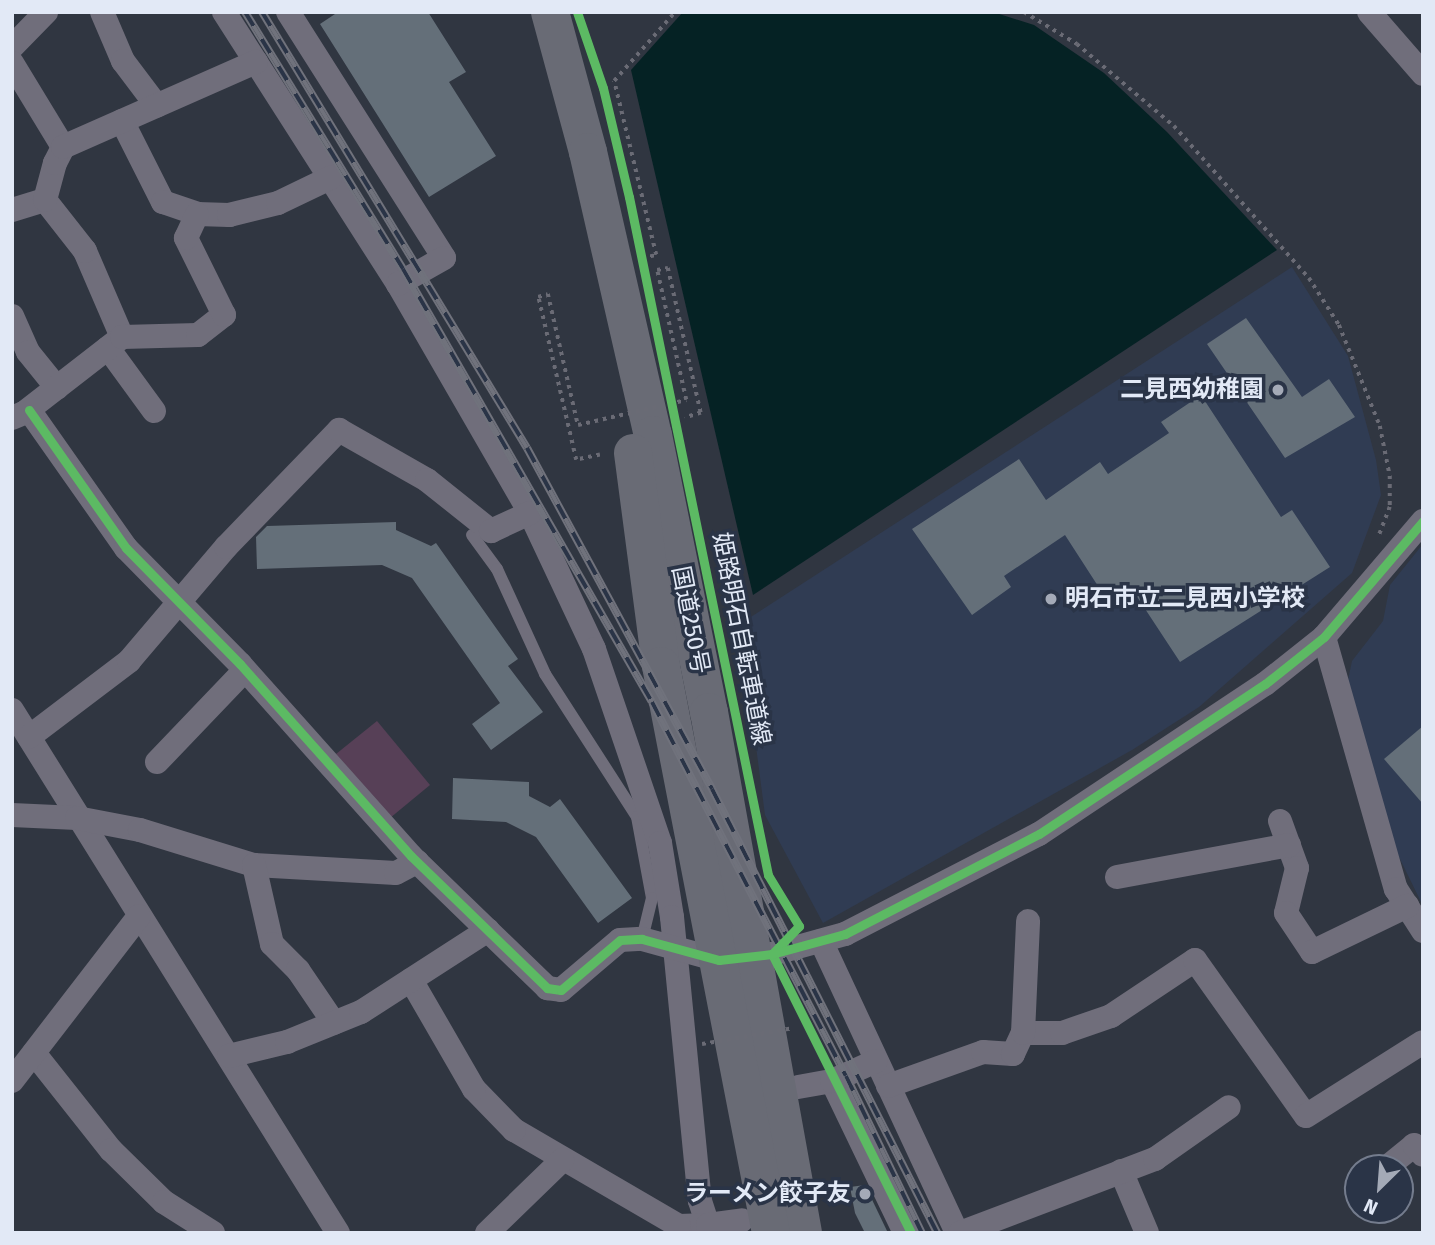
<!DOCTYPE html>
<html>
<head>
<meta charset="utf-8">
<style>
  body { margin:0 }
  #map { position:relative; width:1435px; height:1245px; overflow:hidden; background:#303641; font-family:"Fira Sans","Noto Sans JP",sans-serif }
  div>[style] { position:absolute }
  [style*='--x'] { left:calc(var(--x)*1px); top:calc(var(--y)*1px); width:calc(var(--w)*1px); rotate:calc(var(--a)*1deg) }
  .built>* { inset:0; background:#303c53 }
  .green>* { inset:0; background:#574057 }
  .water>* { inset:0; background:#052224 }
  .building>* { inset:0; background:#646f79 }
  .path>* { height:3.5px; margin-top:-1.75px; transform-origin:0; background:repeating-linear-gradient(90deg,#6a6b75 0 3.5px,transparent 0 8.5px) }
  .lane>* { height:12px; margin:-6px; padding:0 6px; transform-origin:6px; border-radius:6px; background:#706e7b }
  .street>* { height:24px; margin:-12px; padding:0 12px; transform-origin:12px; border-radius:12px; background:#706e7b }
  .highway>* { height:38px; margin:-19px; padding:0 19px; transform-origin:19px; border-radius:19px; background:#696b75 }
  .rail>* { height:8px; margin-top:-4px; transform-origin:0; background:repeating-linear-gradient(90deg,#2a3447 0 16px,#70727c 0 32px); box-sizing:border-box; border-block:2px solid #70727c }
  .path-bridge>* { height:3.5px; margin-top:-1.75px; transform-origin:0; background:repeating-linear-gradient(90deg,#6a6b75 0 3.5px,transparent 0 8.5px) }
  .cycleway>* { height:9px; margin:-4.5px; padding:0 4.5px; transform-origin:4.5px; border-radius:4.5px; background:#5cba63 }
  .dots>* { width:19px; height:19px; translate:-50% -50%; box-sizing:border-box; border:4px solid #2a3447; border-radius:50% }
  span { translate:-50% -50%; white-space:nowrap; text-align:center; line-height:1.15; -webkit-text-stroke:7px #2a3447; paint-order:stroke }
  .poi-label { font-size:24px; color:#e2e9f6; font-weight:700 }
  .right { translate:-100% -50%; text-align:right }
  .left { translate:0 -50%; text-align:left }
  .street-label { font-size:24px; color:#e2e9f6 }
  .frame { position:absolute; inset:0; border:14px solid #e2e9f6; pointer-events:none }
  .north { position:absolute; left:1344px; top:1154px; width:70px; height:70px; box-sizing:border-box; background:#2a3447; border:2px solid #747c8d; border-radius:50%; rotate:205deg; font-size:19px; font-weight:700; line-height:28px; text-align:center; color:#e2e9f6 }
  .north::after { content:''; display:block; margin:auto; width:24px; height:32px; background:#a4aab7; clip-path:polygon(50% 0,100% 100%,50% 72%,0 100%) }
</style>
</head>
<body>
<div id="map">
  <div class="built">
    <i style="clip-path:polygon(1292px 267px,1348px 356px,1376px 460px,1381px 495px,1352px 573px,1199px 707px,1132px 750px,823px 923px,765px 815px,740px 624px)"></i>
    <i style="clip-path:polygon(1423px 544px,1423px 906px,1397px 853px,1348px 680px,1352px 661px,1383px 621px,1390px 585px)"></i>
  </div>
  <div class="green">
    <i style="clip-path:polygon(377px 721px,430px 785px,390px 818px,336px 754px)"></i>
  </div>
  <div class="water">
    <i style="clip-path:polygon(683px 12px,993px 12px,1034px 25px,1104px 73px,1167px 132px,1277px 250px,753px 595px,631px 70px)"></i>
  </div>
  <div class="building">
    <i style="clip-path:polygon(338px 12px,428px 12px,466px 72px,449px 82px,496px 156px,429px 197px,320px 24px)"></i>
    <i style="clip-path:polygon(1246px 318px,1302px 397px,1329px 379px,1355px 417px,1285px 458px,1207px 344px)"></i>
    <i style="clip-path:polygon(1201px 395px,1281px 517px,1292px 510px,1330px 567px,1180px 662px,1130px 586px,1107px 600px,1065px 535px,1004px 576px,1011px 587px,972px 615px,912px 529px,1019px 459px,1046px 500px,1100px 462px,1108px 474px,1169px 433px,1161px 422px)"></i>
    <i style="clip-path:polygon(396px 522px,396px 530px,431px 546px,436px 543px,518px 659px,508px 666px,543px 712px,491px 750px,472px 724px,500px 703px,412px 578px,382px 565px,257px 569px,256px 537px,267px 526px)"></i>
    <i style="clip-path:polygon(1423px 726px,1423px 804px,1384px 759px)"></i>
    <i style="clip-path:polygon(453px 778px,529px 782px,529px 796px,550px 807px,560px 799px,632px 898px,598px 923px,536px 837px,506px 822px,452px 819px)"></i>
    <i style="clip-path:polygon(865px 1185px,888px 1233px,865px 1233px,855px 1213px,850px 1187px)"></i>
  </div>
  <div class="path">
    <i style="--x:1024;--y:12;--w:62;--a:31.1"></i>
    <i style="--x:1077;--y:44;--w:127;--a:40.2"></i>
    <i style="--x:1174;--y:126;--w:203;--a:48.4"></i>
    <i style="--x:1309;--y:278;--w:56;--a:57.4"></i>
    <i style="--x:1339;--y:325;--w:109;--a:67.9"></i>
    <i style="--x:1380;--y:426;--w:51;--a:78.7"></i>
    <i style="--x:1390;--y:476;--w:31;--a:90"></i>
    <i style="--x:1390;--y:507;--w:30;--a:111"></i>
    <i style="--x:642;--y:258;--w:14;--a:-12"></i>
    <i style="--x:656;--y:255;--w:179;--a:-103.6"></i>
    <i style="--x:614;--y:81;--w:92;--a:-48.5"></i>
  </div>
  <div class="lane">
    <i style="--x:472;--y:535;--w:42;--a:53.7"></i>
    <i style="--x:497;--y:569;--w:115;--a:65.4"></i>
    <i style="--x:545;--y:674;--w:170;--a:57.2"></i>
    <i style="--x:637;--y:817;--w:82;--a:79.5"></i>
    <i style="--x:652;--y:898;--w:42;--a:103.7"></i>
  </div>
  <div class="street">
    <i style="--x:102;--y:12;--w:53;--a:66.8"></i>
    <i style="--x:123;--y:61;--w:56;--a:52.9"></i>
    <i style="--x:224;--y:12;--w:323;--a:57.4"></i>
    <i style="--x:398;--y:284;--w:264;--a:60"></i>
    <i style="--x:530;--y:513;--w:150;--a:64.8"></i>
    <i style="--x:594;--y:649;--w:205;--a:71.2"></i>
    <i style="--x:660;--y:843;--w:75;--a:80.8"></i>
    <i style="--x:672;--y:917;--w:285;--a:84.4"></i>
    <i style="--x:700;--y:1201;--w:25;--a:72"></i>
    <i style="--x:708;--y:1225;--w:29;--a:178"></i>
    <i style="--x:679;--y:1226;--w:191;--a:-149.8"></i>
    <i style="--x:514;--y:1130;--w:57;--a:-134.3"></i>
    <i style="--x:474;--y:1089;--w:126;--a:-120"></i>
    <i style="--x:288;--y:12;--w:291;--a:57.6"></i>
    <i style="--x:444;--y:258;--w:53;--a:150.5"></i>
    <i style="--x:1369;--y:12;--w:82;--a:48.9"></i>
    <i style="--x:12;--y:47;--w:49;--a:-45.8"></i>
    <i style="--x:12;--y:63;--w:98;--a:58.7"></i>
    <i style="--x:122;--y:121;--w:91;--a:63.2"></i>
    <i style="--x:163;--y:202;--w:36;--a:19"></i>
    <i style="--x:197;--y:214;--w:32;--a:2"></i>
    <i style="--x:229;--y:215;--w:50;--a:-13.8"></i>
    <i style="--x:278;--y:203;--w:58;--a:-25.7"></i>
    <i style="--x:12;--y:210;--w:34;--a:-17"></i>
    <i style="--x:12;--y:316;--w:39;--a:66"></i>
    <i style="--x:28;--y:352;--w:46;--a:51.1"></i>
    <i style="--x:122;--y:337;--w:94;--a:-113.3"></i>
    <i style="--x:85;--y:251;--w:65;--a:-128.1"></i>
    <i style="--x:45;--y:200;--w:38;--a:-75"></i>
    <i style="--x:55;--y:163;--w:18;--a:-63"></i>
    <i style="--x:63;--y:147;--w:211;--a:-23.8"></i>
    <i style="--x:108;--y:348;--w:78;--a:53.9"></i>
    <i style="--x:29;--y:410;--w:169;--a:54.9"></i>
    <i style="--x:126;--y:548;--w:163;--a:45.5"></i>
    <i style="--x:240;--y:664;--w:257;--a:48.3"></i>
    <i style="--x:411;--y:856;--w:190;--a:44.1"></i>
    <i style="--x:547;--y:988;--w:14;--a:8"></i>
    <i style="--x:561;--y:990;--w:77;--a:-40.3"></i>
    <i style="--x:620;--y:940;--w:22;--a:-3"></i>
    <i style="--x:642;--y:939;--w:80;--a:15.3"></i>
    <i style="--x:719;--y:960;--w:53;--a:-6.5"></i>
    <i style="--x:772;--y:954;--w:76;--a:-15.3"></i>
    <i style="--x:845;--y:934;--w:218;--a:-27.3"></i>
    <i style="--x:1039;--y:834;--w:271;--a:-33.6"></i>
    <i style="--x:1265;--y:684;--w:75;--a:-38.5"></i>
    <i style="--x:1324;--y:637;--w:153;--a:-49.5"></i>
    <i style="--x:12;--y:418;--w:13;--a:-23"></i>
    <i style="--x:24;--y:413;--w:124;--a:-37.8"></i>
    <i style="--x:122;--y:337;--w:76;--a:-1.5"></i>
    <i style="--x:198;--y:335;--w:33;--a:-38"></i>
    <i style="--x:224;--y:315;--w:86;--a:-116.3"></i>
    <i style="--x:186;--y:238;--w:26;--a:-65"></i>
    <i style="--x:1324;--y:637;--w:262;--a:74.1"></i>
    <i style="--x:1396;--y:889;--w:50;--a:57.3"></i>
    <i style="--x:12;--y:710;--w:616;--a:58.06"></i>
    <i style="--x:29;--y:737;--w:126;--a:-37.2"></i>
    <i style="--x:129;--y:661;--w:150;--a:-49.6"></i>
    <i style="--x:226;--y:547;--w:163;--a:-46"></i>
    <i style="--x:339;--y:430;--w:101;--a:29.6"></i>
    <i style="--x:427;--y:480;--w:82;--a:38.6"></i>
    <i style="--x:491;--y:531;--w:43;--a:-24.8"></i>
    <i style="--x:157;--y:762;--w:127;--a:-46.3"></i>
    <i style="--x:12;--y:815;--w:65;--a:2.6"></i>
    <i style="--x:77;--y:818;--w:64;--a:10.8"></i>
    <i style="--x:140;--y:830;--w:119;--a:17.1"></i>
    <i style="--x:254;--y:865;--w:142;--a:3.2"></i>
    <i style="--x:396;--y:873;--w:24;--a:-28"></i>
    <i style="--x:1280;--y:821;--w:50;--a:70.1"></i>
    <i style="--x:1297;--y:868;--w:46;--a:103.7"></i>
    <i style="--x:1286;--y:913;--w:47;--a:56.3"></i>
    <i style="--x:1312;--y:952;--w:106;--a:-25.8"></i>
    <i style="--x:254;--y:865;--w:81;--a:77.2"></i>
    <i style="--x:272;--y:944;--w:37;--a:45"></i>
    <i style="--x:298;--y:970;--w:64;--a:55.8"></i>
    <i style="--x:1117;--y:877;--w:175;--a:-10.5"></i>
    <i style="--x:821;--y:941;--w:322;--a:65"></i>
    <i style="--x:1023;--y:1033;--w:39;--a:0"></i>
    <i style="--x:1062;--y:1033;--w:52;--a:-19.1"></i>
    <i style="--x:1111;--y:1016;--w:101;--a:-33.7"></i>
    <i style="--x:1195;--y:960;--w:191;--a:54.6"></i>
    <i style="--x:1306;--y:1116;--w:138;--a:-32.3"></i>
    <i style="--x:34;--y:1053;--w:124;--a:51.6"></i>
    <i style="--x:111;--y:1150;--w:74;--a:44.5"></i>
    <i style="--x:164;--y:1202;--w:58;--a:32.3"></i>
    <i style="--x:229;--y:1056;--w:60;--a:-13.6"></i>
    <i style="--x:287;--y:1042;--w:80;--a:-22.1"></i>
    <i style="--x:361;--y:1012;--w:151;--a:-32.8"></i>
    <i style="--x:12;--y:1081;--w:208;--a:-52.4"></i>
    <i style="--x:832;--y:1081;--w:169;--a:64.3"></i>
    <i style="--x:888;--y:1086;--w:101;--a:-19.7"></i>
    <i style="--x:983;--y:1052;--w:30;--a:4"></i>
    <i style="--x:1013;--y:1054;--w:23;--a:-65"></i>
    <i style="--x:1023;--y:1033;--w:112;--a:-87.4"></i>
    <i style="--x:798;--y:1087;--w:35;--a:-10"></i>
    <i style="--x:832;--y:1081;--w:48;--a:-24.4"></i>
    <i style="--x:1386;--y:1168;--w:36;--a:-39"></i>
    <i style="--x:1414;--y:1145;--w:13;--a:48"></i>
    <i style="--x:1121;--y:1171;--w:67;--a:67.2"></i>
    <i style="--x:487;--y:1233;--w:105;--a:-44.2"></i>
    <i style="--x:703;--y:1233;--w:9;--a:-58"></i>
    <i style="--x:708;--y:1225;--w:34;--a:-8"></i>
    <i style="--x:960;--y:1233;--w:209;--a:-20.8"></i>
    <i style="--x:1155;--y:1159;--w:90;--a:-35.1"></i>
  </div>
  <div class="highway">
    <i style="--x:550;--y:12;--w:145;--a:74.8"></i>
    <i style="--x:588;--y:152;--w:290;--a:77.1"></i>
    <i style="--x:653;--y:435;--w:283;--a:78.6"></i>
    <i style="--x:709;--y:712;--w:529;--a:79.77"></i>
    <i style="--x:633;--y:453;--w:215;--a:82.5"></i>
    <i style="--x:661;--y:666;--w:578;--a:79.02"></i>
  </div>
  <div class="rail">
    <i style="--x:245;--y:12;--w:302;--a:58.4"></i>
    <i style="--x:403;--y:269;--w:499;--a:60.1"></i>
    <i style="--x:652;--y:702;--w:421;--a:62.6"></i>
    <i style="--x:846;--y:1076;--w:174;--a:64.2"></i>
    <i style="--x:262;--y:12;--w:510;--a:58.71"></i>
    <i style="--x:527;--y:448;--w:388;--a:61.5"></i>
    <i style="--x:712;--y:789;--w:498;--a:63.1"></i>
  </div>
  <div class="path-bridge">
    <i style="--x:600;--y:455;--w:25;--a:168"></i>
    <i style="--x:576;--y:460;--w:167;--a:-103.1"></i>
    <i style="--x:538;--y:297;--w:10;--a:-17"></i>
    <i style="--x:548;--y:294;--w:134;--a:77.1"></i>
    <i style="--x:578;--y:425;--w:111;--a:-13"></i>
    <i style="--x:686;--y:400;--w:133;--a:-102.6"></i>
    <i style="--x:657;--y:270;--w:11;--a:-10"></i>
    <i style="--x:668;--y:268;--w:149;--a:77.2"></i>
    <i style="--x:701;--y:413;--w:17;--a:163"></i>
    <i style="--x:702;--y:1044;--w:93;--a:-9.9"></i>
  </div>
  <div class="cycleway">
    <i style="--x:577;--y:12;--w:80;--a:71.1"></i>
    <i style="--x:603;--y:88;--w:112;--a:76.6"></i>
    <i style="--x:629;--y:197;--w:692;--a:78.41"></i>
    <i style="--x:768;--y:875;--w:60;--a:58.7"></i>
    <i style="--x:799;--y:926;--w:39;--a:134"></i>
    <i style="--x:772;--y:954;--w:312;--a:63.5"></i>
    <i style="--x:29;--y:410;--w:169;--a:54.9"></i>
    <i style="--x:126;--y:548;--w:163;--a:45.5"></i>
    <i style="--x:240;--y:664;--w:257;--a:48.3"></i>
    <i style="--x:411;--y:856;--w:190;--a:44.1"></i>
    <i style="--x:547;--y:988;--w:14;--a:8"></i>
    <i style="--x:561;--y:990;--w:77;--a:-40.3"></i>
    <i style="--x:620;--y:940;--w:22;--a:-3"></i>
    <i style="--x:642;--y:939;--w:80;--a:15.3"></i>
    <i style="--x:719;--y:960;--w:53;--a:-6.5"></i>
    <i style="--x:772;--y:954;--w:76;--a:-15.3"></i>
    <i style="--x:845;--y:934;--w:218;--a:-27.3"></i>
    <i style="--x:1039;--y:834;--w:271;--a:-33.6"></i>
    <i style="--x:1265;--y:684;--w:75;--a:-38.5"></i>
    <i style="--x:1324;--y:637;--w:153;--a:-49.5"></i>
  </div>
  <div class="dots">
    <i style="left:1278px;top:390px;background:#a4aab7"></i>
    <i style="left:1051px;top:599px;background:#a4aab7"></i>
    <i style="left:865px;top:1194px;background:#a4aab7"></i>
  </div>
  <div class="poi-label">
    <span class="right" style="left:1264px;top:390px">二見西幼稚園</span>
    <span class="left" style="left:1065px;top:599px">明石市立二見西小学校</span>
    <span class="right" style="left:851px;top:1194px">ラーメン餃子友</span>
  </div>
  <div class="street-label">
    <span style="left:690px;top:620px;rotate:79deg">国道250号</span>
    <span style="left:741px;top:639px;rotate:79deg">姫路明石自転車道線</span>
  </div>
  <div class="frame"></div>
  <div class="north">N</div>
</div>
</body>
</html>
